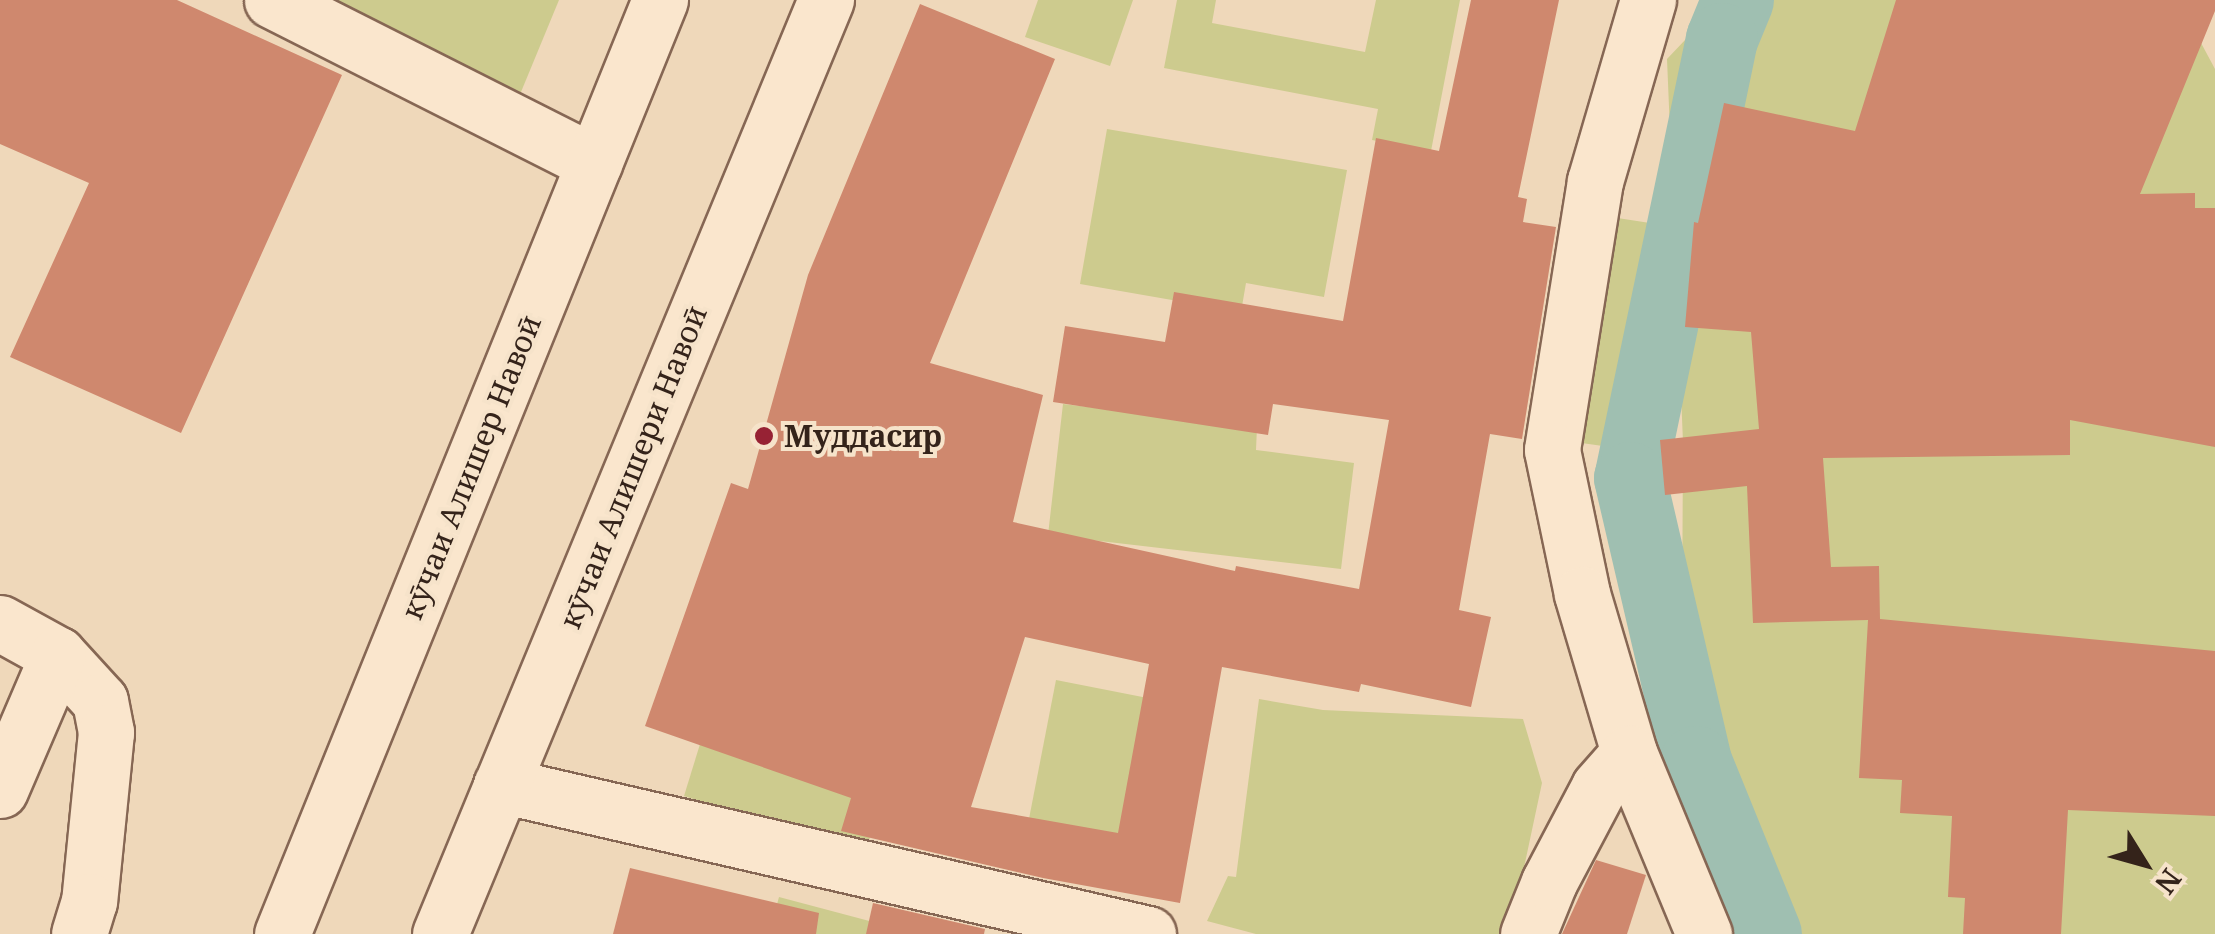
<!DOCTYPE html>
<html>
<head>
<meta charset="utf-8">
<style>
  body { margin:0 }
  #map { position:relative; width:2215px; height:934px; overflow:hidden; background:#efd8ba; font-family:"Noto Serif",serif }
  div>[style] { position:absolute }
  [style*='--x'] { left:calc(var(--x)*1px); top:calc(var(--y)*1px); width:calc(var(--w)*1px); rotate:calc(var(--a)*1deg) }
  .green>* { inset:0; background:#cdcb8e }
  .canal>* { height:72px; margin:-36px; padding:0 36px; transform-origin:36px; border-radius:36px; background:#9fbfb1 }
  .building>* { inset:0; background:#cf886e }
  .roads { filter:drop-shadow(2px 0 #866754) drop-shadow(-2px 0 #866754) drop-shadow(0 2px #866754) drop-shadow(0 -2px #866754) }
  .minor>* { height:55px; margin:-27.5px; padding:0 27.5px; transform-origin:27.5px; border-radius:27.5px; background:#fae6cd }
  .dots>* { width:28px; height:28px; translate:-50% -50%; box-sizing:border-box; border:5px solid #f6e3ca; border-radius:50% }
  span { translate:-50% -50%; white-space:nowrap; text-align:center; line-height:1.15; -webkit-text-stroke:8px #f6e3ca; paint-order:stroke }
  .poi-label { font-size:30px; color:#34231a; font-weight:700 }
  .left { translate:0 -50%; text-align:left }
  .street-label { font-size:30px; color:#34231a }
  .north { position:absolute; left:2095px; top:814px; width:100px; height:100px; -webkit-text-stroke:8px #f6e3ca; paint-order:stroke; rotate:127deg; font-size:28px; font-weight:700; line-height:40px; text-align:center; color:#34231a }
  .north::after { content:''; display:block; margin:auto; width:35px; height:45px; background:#34231a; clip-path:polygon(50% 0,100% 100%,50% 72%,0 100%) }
</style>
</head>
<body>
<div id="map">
  <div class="green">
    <i style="clip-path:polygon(257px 0,559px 0,509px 121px)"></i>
    <i style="clip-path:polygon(1038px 0,1133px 0,1110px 66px,1025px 37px)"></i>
    <i style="clip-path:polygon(1177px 0,1216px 0,1212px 23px,1365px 52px,1376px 0,1460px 0,1431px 151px,1372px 140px,1378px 109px,1164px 68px)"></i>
    <i style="clip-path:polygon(1723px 0,2178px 0,2215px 69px,2215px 934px,1770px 934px,1681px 814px,1683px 442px,1667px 59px)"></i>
    <i style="clip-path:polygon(1107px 129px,1347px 170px,1324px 297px,1246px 283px,1241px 312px,1080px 284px)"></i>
    <i style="clip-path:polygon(1572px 211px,1650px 223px,1617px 448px,1539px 437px)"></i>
    <i style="clip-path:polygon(1063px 404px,1257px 427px,1256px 450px,1354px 463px,1341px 569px,1048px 535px)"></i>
    <i style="clip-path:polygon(762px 543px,944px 599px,865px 853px,684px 796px)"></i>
    <i style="clip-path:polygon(1056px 680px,1168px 702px,1140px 846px,1028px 824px)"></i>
    <i style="clip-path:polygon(1259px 699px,1323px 710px,1523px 719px,1542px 783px,1516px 905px,1504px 934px,1256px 934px,1207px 921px,1228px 876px,1236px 877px)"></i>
    <i style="clip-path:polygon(779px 897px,907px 931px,906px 934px,769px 934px)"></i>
  </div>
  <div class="canal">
    <i style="--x:1738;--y:0;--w:42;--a:112.3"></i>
    <i style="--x:1722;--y:39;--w:449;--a:101.8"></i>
    <i style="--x:1630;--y:478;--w:292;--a:76.9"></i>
    <i style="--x:1696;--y:762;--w:186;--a:67.9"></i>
  </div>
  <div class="building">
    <i style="clip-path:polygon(0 0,177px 0,342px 75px,181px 433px,10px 357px,89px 183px,0 144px)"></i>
    <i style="clip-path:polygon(evenodd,1471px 0,1559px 0,1518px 197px,1527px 199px,1523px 222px,1556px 227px,1522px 439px,1490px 434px,1459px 610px,1491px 617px,1471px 707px,1361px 684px,1359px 692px,1222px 667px,1180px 903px,1043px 878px,841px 831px,851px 798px,645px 726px,731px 483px,748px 489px,808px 275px,920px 4px,1055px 59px,930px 363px,1043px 395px,1013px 522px,1235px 571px,1236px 566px,1359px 589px,1389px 420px,1273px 404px,1268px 435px,1053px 402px,1065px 326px,1165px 342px,1174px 292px,1343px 321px,1376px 138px,1439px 151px,1471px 0,1025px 637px,1149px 664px,1118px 833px,971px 807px,1025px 637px)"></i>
    <i style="clip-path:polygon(1896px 0,2215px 0,2215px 11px,2140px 194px,2195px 193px,2195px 208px,2215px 208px,2215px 447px,2070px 420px,2070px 455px,1823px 458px,1831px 567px,1879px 566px,1880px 619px,2215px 651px,2215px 816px,2068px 810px,2061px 934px,1963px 934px,1965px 898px,1948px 897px,1952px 816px,1900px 813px,1902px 780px,1859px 778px,1868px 620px,1753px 623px,1747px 486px,1665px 495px,1660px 440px,1759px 429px,1751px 332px,1685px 327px,1694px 222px,1698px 223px,1724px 103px,1855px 131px)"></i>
    <i style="clip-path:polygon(1596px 860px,1646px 875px,1627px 934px,1562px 934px)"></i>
    <i style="clip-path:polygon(630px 868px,819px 913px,816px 934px,613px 934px)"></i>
    <i style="clip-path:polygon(873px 903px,985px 929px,984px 934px,866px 934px)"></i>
  </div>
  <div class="roads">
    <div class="minor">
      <i style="--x:272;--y:0;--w:361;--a:26.8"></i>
      <i style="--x:1648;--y:0;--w:189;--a:106.3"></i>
      <i style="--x:1595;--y:181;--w:272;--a:99.1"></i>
      <i style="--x:1552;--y:450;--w:147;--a:78.2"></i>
      <i style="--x:1582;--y:594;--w:166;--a:73.5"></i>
      <i style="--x:1629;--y:753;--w:196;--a:67.5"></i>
      <i style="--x:0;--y:623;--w:66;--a:28.9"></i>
      <i style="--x:58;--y:655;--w:62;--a:47.6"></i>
      <i style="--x:100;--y:701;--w:32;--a:79"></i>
      <i style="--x:106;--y:732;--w:170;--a:95.7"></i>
      <i style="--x:89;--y:901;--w:34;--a:107"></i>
      <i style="--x:501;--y:785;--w:664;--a:12.97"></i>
      <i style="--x:0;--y:790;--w:147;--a:-66.8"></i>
      <i style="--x:282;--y:934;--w:1008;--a:-67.97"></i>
      <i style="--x:440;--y:934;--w:1011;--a:-67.55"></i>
      <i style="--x:1528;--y:934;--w:56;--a:-68"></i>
      <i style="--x:1549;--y:882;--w:107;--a:-62.2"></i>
      <i style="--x:1599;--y:787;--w:45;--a:-48.6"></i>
    </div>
  </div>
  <div class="dots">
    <i style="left:764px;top:436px;background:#972234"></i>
  </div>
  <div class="poi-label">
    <span class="left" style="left:784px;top:436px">Муддасир</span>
  </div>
  <div class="street-label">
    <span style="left:471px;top:467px;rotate:-68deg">кӯчаи Алишер Навоӣ</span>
    <span style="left:633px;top:467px;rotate:-68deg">кӯчаи Алишери Навоӣ</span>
  </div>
  <div class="north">N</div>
</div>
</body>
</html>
